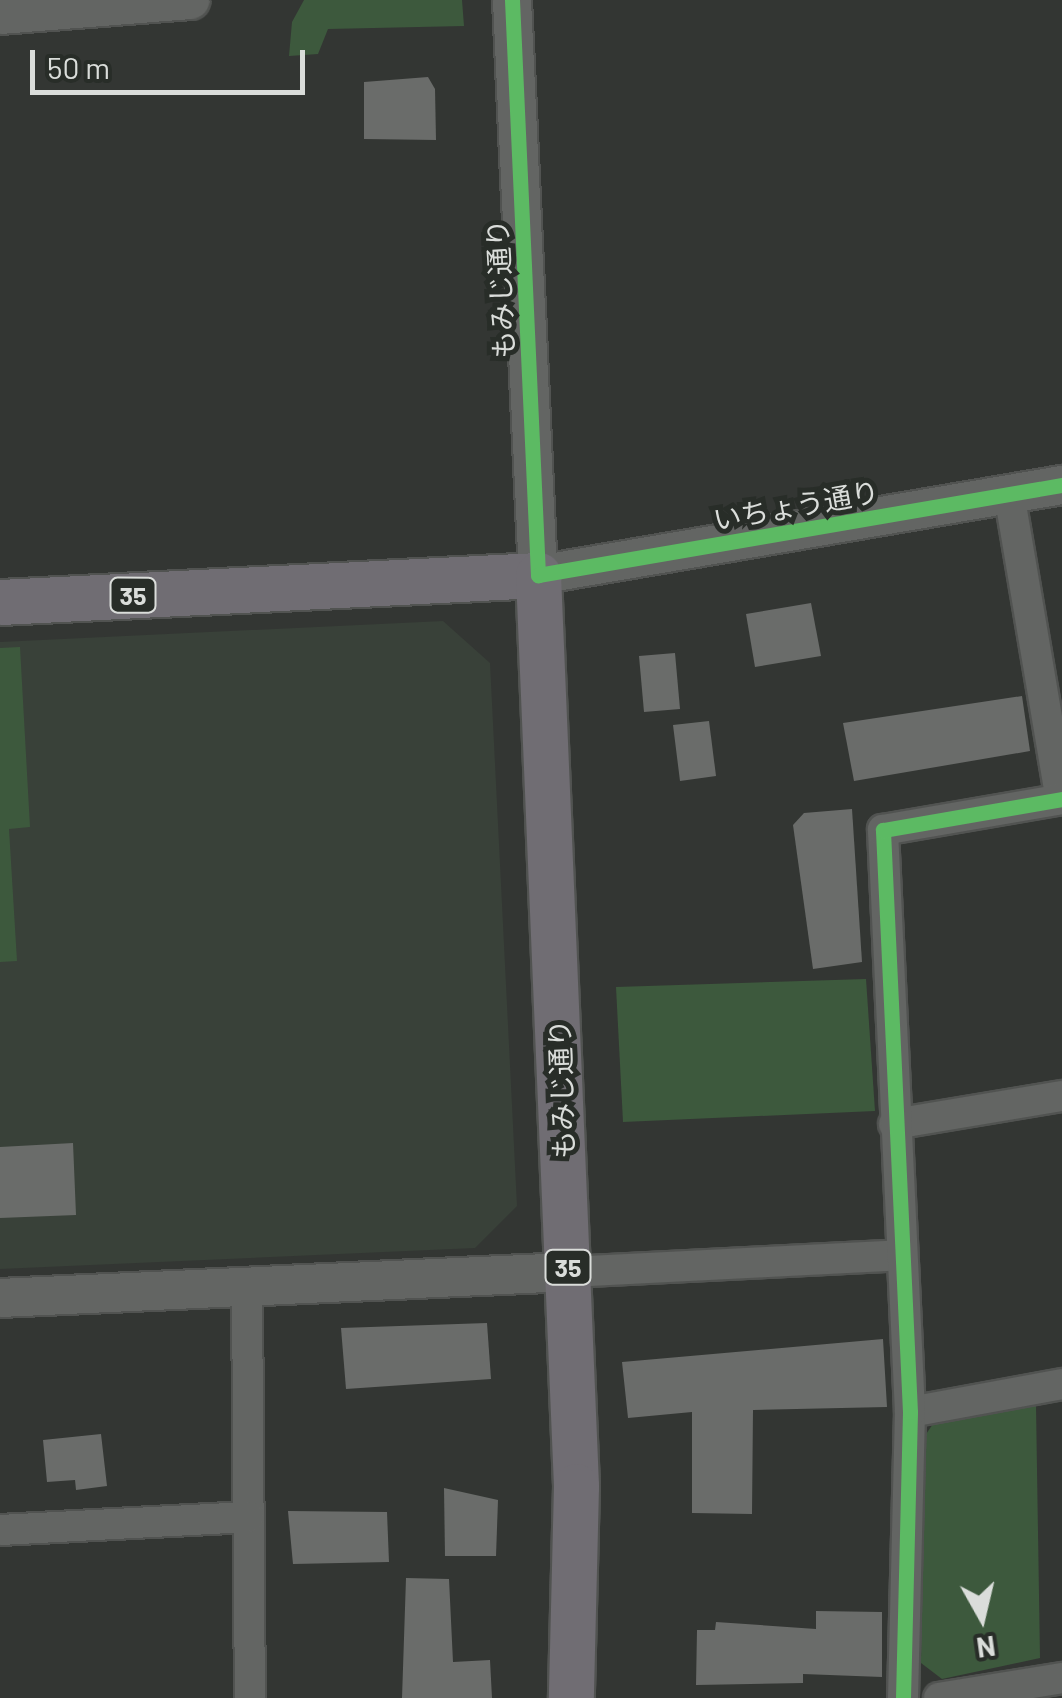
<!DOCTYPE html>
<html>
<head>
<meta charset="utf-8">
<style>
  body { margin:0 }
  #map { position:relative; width:1062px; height:1698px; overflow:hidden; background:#333633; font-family:Barlow,"Noto Sans JP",sans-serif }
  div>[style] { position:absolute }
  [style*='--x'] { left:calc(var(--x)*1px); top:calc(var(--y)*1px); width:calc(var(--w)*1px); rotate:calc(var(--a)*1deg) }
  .built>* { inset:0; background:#394139 }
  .green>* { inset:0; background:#3d593d }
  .building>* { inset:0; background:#6a6c6a }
  .roads { filter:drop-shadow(2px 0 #515351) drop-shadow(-2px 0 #515351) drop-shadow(0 2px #515351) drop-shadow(0 -2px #515351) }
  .minor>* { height:30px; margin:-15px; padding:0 15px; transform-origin:15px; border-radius:15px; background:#636563 }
  .tertiary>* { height:38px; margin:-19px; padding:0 19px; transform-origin:19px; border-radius:19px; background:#636563 }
  .primary>* { height:45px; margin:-22.5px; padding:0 22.5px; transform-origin:22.5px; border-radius:22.5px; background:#706d73 }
  .cycleway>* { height:15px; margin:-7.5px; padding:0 7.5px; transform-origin:7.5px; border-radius:7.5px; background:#5cba63 }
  span { translate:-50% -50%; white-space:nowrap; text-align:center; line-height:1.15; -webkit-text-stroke:10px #282d28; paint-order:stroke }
  .shield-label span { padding:2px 8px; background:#282d28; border:2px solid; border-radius:8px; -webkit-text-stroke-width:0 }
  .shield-label { font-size:25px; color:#daddda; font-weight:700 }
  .street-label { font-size:28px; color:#daddda }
  .north { position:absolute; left:932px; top:1568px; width:100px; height:100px; -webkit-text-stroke:8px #282d28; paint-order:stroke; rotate:172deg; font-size:28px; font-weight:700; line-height:40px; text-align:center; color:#daddda }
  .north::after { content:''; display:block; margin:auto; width:35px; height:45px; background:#daddda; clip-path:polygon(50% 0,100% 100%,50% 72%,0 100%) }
  .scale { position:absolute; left:30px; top:50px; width:275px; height:45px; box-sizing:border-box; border:5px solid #daddda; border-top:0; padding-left:12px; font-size:30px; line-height:35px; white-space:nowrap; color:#daddda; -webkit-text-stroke:8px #282d28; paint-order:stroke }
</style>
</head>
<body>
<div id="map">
  <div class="built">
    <i style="clip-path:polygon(443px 621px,490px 663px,517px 1206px,475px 1248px,0 1269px,0 642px)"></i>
  </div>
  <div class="green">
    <i style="clip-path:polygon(304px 0,462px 0,464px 26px,328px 29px,318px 54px,289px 56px,292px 22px)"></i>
    <i style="clip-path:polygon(20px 647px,30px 827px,9px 829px,17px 961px,0 962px,0 648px)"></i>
    <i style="clip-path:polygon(866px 979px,875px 1111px,623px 1122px,616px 987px)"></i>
    <i style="clip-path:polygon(1036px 1406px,1040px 1658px,942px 1679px,921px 1663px,922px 1440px,935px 1421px)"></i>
  </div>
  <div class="building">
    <i style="clip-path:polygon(428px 77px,435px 89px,436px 140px,364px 139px,364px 82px)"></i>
    <i style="clip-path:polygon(811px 603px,821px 656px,755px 667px,746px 614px)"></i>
    <i style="clip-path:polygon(675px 653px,680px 709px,644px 712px,639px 656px)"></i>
    <i style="clip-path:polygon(1022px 696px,1030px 751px,854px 781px,843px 723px)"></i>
    <i style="clip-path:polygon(709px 721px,716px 776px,680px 781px,673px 725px)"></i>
    <i style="clip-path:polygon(852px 809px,862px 962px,813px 969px,793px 825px,804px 813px)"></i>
    <i style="clip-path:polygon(73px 1143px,76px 1215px,0 1218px,0 1147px)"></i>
    <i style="clip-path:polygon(487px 1323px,491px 1379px,346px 1389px,341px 1328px)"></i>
    <i style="clip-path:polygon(883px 1339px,887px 1407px,753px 1410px,752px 1514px,692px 1513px,692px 1412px,628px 1418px,622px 1362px)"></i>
    <i style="clip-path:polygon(101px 1434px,107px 1486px,76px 1490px,75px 1480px,47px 1482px,43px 1440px)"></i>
    <i style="clip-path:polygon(444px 1488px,498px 1500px,496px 1556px,445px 1556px)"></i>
    <i style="clip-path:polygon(288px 1511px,387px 1512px,389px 1562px,293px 1564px)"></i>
    <i style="clip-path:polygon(406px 1578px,449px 1579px,453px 1662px,490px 1660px,492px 1698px,402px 1698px)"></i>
    <i style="clip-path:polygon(816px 1611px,882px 1612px,882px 1677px,803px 1674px,803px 1683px,696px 1685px,697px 1630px,715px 1630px,716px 1622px,816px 1629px)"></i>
  </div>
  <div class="roads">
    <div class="minor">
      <i style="--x:1009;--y:493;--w:310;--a:80.4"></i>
      <i style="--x:894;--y:1124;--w:170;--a:-9.5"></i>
      <i style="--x:569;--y:1272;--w:332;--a:-2.9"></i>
      <i style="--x:247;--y:1286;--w:412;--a:89.6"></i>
      <i style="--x:910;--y:1412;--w:155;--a:-10.4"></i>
      <i style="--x:0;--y:1530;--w:249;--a:-3"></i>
      <i style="--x:903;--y:1698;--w:286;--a:-88.6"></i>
      <i style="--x:910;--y:1412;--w:583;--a:-92.66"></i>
      <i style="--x:883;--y:830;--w:182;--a:-9.8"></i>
      <i style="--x:939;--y:1698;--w:125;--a:-9.2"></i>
    </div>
    <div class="tertiary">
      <i style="--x:512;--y:0;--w:576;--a:87.41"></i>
      <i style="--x:538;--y:575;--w:532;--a:-9.75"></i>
      <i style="--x:0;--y:15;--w:191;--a:-4.5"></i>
      <i style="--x:0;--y:1298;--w:570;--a:-2.62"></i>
    </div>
    <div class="primary">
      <i style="--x:0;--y:602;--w:539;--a:-2.87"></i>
      <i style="--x:538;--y:575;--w:912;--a:87.61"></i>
      <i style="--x:576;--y:1486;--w:212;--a:91.4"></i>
    </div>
  </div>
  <div class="cycleway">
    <i style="--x:512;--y:0;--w:576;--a:87.41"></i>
    <i style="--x:538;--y:575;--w:532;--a:-9.75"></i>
    <i style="--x:903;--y:1698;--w:286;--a:-88.6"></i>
    <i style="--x:910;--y:1412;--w:583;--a:-92.66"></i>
    <i style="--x:883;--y:830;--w:182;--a:-9.8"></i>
  </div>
  <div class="shield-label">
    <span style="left:133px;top:595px">35</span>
    <span style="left:568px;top:1267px">35</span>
  </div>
  <div class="street-label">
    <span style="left:500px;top:289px;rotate:-93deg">もみじ通り</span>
    <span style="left:796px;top:505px;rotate:-10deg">いちょう通り</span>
    <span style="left:561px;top:1089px;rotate:-92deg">もみじ通り</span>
  </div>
  <div class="north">N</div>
  <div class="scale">50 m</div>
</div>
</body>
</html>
